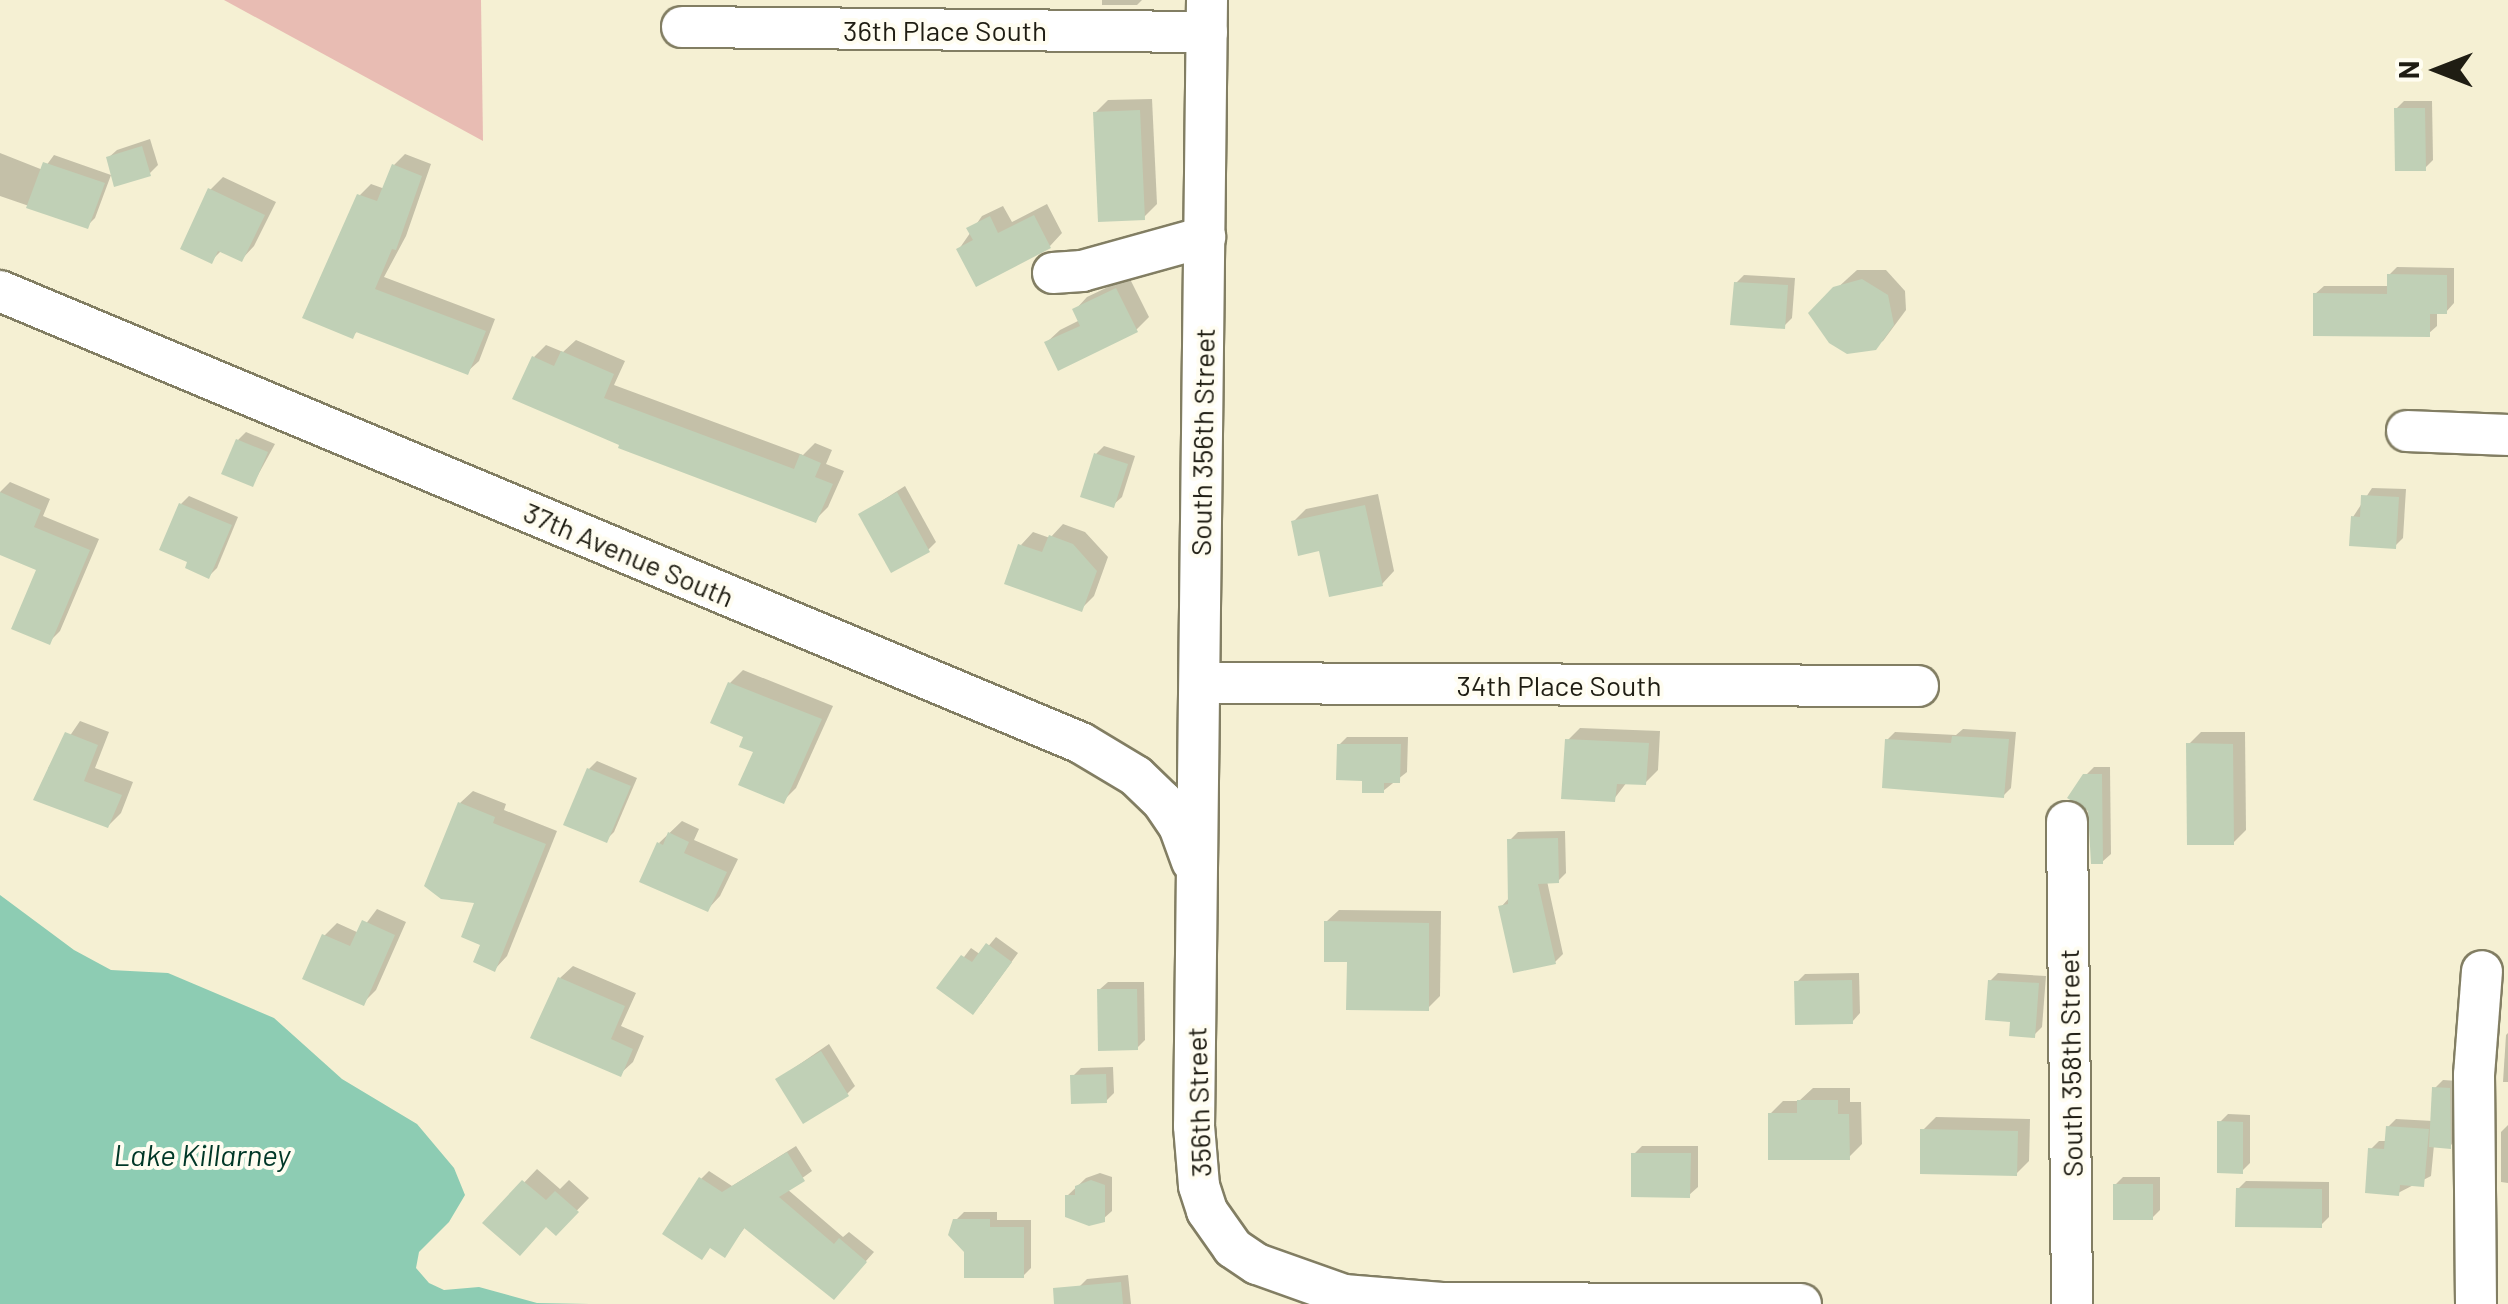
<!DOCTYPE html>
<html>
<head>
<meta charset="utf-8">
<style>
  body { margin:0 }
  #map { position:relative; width:2508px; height:1304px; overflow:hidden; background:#f5f0d3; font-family:Barlow,sans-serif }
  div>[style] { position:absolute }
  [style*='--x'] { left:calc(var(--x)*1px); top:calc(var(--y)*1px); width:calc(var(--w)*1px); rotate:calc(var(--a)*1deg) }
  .green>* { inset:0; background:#e8bcb3 }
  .water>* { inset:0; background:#8dccb3 }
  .shadow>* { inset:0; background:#0003 }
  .building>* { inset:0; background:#c0d0b6 }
  .roads { filter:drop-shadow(2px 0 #827e63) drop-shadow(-2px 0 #827e63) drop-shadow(0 2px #827e63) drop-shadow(0 -2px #827e63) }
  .minor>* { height:40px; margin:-20px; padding:0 20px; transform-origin:20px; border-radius:20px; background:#fff }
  span { translate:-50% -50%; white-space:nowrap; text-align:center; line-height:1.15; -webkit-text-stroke:8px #fffdf1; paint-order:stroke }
  .street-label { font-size:28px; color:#1f1d13 }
  .water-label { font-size:30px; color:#003727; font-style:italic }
  .north { position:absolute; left:2388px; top:20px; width:100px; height:100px; -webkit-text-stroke:8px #fffdf1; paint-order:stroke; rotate:270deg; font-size:28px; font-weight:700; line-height:40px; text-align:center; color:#1f1d13 }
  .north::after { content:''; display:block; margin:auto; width:35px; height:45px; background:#1f1d13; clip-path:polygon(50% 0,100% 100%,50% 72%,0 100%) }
</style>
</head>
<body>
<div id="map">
  <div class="green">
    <i style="clip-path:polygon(224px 0,481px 0,483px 141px)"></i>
  </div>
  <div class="water">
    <i style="clip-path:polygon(0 895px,74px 950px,111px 970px,168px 973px,274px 1018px,342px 1079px,417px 1124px,454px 1168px,465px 1195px,449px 1222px,419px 1252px,416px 1268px,429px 1283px,444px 1290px,479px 1287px,537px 1303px,590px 1304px,0 1304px)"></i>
  </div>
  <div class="shadow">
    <i style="clip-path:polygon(1102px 0,1142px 0,1137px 5px,1102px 5px)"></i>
    <i style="clip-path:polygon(1152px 99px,1157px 204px,1144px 217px,1095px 113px,1108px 100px)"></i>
    <i style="clip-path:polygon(2404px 101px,2432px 101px,2433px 160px,2425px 168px,2396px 109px)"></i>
    <i style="clip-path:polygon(150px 139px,158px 165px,149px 174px,108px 158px,117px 150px)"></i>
    <i style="clip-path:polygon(0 153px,43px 170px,54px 155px,111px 175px,95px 218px,87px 226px,0 196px)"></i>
    <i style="clip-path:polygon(405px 154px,431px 164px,406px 236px,384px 277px,495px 319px,479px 361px,467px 372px,358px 331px,352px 336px,360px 195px,371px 184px,385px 189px,394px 165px)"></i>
    <i style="clip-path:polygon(223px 177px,276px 202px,254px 246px,242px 259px,222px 250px,211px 261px,210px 190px)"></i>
    <i style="clip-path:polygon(1047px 204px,1062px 233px,1050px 246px,959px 249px,982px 216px,1003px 206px,1012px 222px)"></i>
    <i style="clip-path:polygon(2397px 267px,2454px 268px,2454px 303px,2446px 312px,2437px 311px,2437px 326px,2428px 334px,2315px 294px,2324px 286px,2389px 286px,2389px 275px)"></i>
    <i style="clip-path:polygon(1857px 270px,1886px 270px,1905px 291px,1906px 310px,1883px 341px,1866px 351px,1847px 351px,1824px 300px)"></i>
    <i style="clip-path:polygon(1744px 275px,1795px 278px,1792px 318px,1784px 326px,1736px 283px)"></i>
    <i style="clip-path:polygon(1129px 277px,1149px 317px,1136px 330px,1047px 342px,1060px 330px,1080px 320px,1075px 310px,1087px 297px)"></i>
    <i style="clip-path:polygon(576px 340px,625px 361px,614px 385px,803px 455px,815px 443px,832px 450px,826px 464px,844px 471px,828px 507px,815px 520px,622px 444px,534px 357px,546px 345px,563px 352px)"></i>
    <i style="clip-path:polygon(246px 432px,275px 444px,253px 484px,238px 440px)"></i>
    <i style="clip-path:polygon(1104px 446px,1135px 456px,1122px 497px,1113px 505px,1096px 454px)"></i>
    <i style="clip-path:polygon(10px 482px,50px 499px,43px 516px,99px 539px,60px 631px,49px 642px,39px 569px,0 553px,0 492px)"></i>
    <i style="clip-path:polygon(905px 486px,936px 542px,928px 550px,861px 514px)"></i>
    <i style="clip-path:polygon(2372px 488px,2406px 489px,2403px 538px,2395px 546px,2353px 517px)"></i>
    <i style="clip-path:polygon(1378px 494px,1394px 571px,1382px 584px,1321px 548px,1294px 521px,1306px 509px)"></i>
    <i style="clip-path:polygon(189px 496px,238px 517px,217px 568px,209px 576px,191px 560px,181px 504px)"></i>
    <i style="clip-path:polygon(1063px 524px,1085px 532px,1108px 557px,1094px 596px,1081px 609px,1021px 545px,1033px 532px,1050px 538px)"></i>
    <i style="clip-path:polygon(743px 670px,833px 706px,796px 788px,783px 801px,747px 736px,730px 683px)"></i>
    <i style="clip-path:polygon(80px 721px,109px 732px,95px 768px,133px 782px,121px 813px,108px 826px,48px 768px)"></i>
    <i style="clip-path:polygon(1580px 728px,1660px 731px,1658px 770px,1645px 783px,1627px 782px,1614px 799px,1567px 741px)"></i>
    <i style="clip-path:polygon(1963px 729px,2016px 732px,2011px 788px,2003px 796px,1887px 740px,1895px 732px,1956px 735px)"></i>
    <i style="clip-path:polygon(2201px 732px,2245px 732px,2246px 830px,2233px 843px,2189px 744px)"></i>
    <i style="clip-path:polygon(1347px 737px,1408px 737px,1407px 772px,1383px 791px,1339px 745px)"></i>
    <i style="clip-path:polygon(597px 761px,637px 778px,614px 832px,606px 840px,589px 769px)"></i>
    <i style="clip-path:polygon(2094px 767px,2110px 767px,2111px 854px,2102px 862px,2085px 776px)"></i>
    <i style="clip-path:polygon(473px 791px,506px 804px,504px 810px,557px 831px,507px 956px,495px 969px,483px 944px,460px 803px)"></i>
    <i style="clip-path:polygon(682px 821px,699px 829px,694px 840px,738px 859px,720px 896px,708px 909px,659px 843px)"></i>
    <i style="clip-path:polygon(1565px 831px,1566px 873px,1558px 881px,1547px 881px,1563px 954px,1555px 962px,1501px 907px,1510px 897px,1510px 840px,1518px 832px)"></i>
    <i style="clip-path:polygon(377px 909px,406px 922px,376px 990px,363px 1003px,324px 936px,337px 923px,359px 933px)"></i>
    <i style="clip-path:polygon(1339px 910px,1441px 911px,1440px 996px,1428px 1008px,1326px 922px)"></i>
    <i style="clip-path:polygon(996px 937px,1018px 953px,981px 1004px,940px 988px,971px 948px,981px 955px)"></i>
    <i style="clip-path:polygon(573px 966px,636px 993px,621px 1026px,644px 1036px,633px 1062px,620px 1074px,560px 978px)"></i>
    <i style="clip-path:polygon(1859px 973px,1860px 1013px,1852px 1022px,1797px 982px,1805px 974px)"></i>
    <i style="clip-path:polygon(1998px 973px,2046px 976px,2042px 1027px,2034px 1035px,1990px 981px)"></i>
    <i style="clip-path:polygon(1108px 982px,1144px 982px,1145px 1040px,1137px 1048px,1099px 990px)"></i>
    <i style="clip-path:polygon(2508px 1033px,2508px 1082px,2503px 1082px,2506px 1035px)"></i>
    <i style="clip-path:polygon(829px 1044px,855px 1086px,847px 1094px,778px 1079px)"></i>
    <i style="clip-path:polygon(1113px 1067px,1114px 1093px,1106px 1101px,1073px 1076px,1081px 1068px)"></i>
    <i style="clip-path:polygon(2443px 1080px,2458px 1081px,2458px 1138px,2450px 1146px,2434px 1145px,2431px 1176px,2398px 1193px,2371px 1149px,2379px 1141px,2387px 1141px,2388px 1127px,2396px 1119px,2433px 1121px,2435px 1088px)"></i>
    <i style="clip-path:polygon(1813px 1088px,1850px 1088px,1850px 1102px,1861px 1102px,1862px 1144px,1849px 1157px,1770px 1114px,1783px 1101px,1799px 1101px)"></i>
    <i style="clip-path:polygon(2228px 1114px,2250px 1115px,2250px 1163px,2242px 1171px,2220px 1122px)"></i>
    <i style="clip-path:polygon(1936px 1117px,2030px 1119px,2029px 1161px,2016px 1174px,1923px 1130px)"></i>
    <i style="clip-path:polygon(2508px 1125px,2508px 1183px,2501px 1182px,2501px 1132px)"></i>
    <i style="clip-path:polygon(796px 1146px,812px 1171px,787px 1189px,843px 1237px,849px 1232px,874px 1252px,841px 1289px,746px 1226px,725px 1254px,701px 1179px,709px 1171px,732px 1186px)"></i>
    <i style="clip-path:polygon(1642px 1146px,1698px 1146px,1698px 1187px,1689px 1195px,1634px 1154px)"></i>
    <i style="clip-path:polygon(537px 1169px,560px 1189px,569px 1180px,589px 1198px,556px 1232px,547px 1224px,486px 1223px)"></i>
    <i style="clip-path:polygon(1100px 1173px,1112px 1177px,1112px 1211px,1103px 1219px,1067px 1196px,1086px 1178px)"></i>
    <i style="clip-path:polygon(2123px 1177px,2160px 1177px,2160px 1210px,2152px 1218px,2115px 1185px)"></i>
    <i style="clip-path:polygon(2246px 1181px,2329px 1182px,2329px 1217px,2321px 1225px,2238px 1189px)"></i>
    <i style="clip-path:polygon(964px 1212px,997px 1212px,997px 1220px,1031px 1220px,1031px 1268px,1023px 1276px,967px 1251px,955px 1221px)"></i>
    <i style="clip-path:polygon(1128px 1275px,1131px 1304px,1081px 1304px,1079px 1287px,1087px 1279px)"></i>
  </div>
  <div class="building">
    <i style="clip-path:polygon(2394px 108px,2425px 108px,2426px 171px,2395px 171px)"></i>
    <i style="clip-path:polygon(1140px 110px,1145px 220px,1098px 222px,1093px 112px)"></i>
    <i style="clip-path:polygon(142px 146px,151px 176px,114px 187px,106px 157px)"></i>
    <i style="clip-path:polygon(43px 162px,105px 183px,88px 229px,26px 208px)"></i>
    <i style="clip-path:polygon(392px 164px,422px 176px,396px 250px,392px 249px,375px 289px,486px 331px,468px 375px,356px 332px,353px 339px,302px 318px,357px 194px,377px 201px)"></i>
    <i style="clip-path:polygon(208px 188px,265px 215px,242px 262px,218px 251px,212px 264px,180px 249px)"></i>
    <i style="clip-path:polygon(1034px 215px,1051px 248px,976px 287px,956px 249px,973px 240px,966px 228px,990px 216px,998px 233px)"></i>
    <i style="clip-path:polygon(2387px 274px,2447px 275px,2447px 314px,2430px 314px,2430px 337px,2313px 336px,2313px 293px,2387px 294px)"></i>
    <i style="clip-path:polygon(1862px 279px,1888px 295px,1894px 325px,1876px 350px,1847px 354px,1829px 343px,1808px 313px,1833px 287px)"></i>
    <i style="clip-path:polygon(1734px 282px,1788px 285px,1785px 329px,1730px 325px)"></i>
    <i style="clip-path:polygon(1116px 288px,1138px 332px,1058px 371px,1044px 342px,1080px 326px,1072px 309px)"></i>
    <i style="clip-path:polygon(561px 351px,614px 374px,604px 398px,794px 469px,800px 454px,821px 463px,815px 477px,833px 484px,816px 523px,618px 448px,619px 445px,512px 399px,532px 356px,554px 366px)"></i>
    <i style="clip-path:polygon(236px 439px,268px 452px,253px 487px,221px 474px)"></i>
    <i style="clip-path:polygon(1094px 453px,1128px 464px,1114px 508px,1080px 497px)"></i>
    <i style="clip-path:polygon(0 492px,41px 510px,34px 527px,90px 550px,50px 645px,11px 629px,36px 570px,0 555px)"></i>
    <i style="clip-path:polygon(897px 492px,930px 552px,891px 573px,858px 514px)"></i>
    <i style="clip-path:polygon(2361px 495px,2399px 497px,2396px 549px,2349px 546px,2351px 516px,2360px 517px)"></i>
    <i style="clip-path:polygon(179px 503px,232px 525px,209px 579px,185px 568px,187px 562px,159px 550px)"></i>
    <i style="clip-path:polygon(1365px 505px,1383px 586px,1329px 597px,1319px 551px,1298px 556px,1291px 521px)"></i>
    <i style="clip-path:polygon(1049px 535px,1073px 544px,1097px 571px,1082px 612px,1004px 584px,1018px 544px,1042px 552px)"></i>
    <i style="clip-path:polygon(728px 682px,822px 719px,784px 804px,738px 785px,753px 752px,739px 747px,743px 737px,710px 723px)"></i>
    <i style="clip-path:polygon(65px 732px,98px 745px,84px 781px,122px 795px,108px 828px,33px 800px)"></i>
    <i style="clip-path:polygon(1952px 736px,2009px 739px,2004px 798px,1882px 788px,1885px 739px,1951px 743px)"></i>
    <i style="clip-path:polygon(1565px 739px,1649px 743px,1646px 785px,1617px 784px,1615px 802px,1561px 799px)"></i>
    <i style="clip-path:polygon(2186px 743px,2233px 744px,2234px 845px,2187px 845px)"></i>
    <i style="clip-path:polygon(1337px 744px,1401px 744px,1400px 783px,1384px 783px,1384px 793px,1362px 793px,1362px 781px,1336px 780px)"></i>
    <i style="clip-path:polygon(587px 768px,631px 786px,607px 843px,563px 825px)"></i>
    <i style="clip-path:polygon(2083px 774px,2102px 774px,2103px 864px,2091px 864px,2088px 811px,2067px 798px)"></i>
    <i style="clip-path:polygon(458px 802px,495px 817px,493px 823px,546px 844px,495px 972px,473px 962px,480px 945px,461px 937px,474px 903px,441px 899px,424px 886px)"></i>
    <i style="clip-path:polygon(668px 832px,689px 842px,684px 853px,727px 872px,708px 912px,639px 882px,657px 842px,663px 845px)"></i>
    <i style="clip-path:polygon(1558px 838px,1559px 883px,1538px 884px,1556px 964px,1513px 973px,1498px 906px,1508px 904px,1507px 839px)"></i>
    <i style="clip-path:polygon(362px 920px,395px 935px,364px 1006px,302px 979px,322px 934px,350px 946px)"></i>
    <i style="clip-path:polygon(1324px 921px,1429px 923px,1429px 1011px,1346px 1010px,1347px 962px,1324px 962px)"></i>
    <i style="clip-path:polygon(986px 943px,1012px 962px,973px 1015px,936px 988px,961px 955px,972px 962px)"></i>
    <i style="clip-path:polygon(558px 977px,625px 1006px,611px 1039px,633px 1049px,621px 1077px,530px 1038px)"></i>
    <i style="clip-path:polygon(1852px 980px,1853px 1024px,1795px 1025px,1794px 981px)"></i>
    <i style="clip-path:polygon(1988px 980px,2039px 983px,2035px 1038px,2009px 1036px,2010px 1022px,1985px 1020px)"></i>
    <i style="clip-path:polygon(1097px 989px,1137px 989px,1138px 1050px,1098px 1051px)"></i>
    <i style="clip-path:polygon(821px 1051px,849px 1096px,803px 1124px,775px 1079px)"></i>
    <i style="clip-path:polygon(1106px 1074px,1107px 1103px,1071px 1104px,1070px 1075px)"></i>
    <i style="clip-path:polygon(2432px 1087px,2450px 1088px,2451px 1149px,2429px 1147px)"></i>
    <i style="clip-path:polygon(1797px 1100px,1838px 1100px,1838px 1114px,1849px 1114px,1850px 1160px,1768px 1160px,1768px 1113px,1797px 1113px)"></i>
    <i style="clip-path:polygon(2217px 1121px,2243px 1122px,2243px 1174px,2217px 1173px)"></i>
    <i style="clip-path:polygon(2386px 1126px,2429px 1129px,2424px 1187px,2400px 1185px,2399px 1196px,2365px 1193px,2368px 1148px,2384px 1149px)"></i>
    <i style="clip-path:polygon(1920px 1129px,2018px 1131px,2017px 1176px,1920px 1174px)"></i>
    <i style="clip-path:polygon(787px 1152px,805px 1181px,779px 1197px,834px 1244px,839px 1238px,867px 1262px,834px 1300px,744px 1228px,725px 1258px,710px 1248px,702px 1260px,662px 1234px,699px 1177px,722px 1192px)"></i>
    <i style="clip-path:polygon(1631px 1153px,1691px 1153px,1690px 1198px,1631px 1197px)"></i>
    <i style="clip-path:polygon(522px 1180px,546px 1200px,555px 1191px,579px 1212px,556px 1236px,546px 1227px,520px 1256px,482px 1223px)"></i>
    <i style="clip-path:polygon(1091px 1180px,1105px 1185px,1105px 1222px,1089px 1226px,1065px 1217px,1065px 1195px,1075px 1195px,1075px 1186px)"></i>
    <i style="clip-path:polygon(2113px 1184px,2153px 1184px,2153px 1220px,2113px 1220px)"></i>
    <i style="clip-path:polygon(2236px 1188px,2322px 1189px,2322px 1228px,2235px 1227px)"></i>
    <i style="clip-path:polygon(953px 1219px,990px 1219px,990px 1227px,1024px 1227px,1024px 1278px,964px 1278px,964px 1252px,948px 1235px)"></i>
    <i style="clip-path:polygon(1121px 1282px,1123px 1304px,1054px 1304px,1053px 1288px)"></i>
  </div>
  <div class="roads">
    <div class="minor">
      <i style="--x:1207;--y:0;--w:1126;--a:90.66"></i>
      <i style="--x:1194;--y:1126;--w:60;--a:85.2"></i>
      <i style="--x:1199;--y:1186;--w:26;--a:72"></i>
      <i style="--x:1207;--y:1211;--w:45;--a:54.9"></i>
      <i style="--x:1233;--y:1248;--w:29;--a:34"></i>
      <i style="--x:1257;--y:1264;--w:92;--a:19.6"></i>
      <i style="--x:1344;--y:1295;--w:98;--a:4.7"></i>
      <i style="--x:1442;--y:1303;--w:359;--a:0.2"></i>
      <i style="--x:682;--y:27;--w:525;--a:0.55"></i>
      <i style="--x:1053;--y:273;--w:29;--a:-4"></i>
      <i style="--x:1082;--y:271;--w:128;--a:-15.5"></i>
      <i style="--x:0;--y:291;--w:1172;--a:22.69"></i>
      <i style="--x:1081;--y:743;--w:64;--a:31"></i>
      <i style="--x:1136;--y:776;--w:36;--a:44"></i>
      <i style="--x:1162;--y:801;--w:30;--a:56"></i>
      <i style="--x:1179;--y:826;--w:38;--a:70"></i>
      <i style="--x:2407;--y:431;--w:101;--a:2.3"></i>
      <i style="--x:1200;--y:683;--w:718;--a:0.24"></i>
      <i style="--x:2067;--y:822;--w:482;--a:89.4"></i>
      <i style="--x:2476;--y:1304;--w:229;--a:-90.5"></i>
      <i style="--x:2474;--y:1075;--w:104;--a:-85.6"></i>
    </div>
  </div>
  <div class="street-label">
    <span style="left:945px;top:30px">36th Place South</span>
    <span style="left:1202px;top:442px;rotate:-89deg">South 356th Street</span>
    <span style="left:629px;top:554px;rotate:23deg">37th Avenue South</span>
    <span style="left:1559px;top:685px">34th Place South</span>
    <span style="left:2070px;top:1063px;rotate:-91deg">South 358th Street</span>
    <span style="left:1198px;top:1102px;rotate:-92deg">356th Street</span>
  </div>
  <div class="water-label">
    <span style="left:202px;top:1154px">Lake Killarney</span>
  </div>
  <div class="north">N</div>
</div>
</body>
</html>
